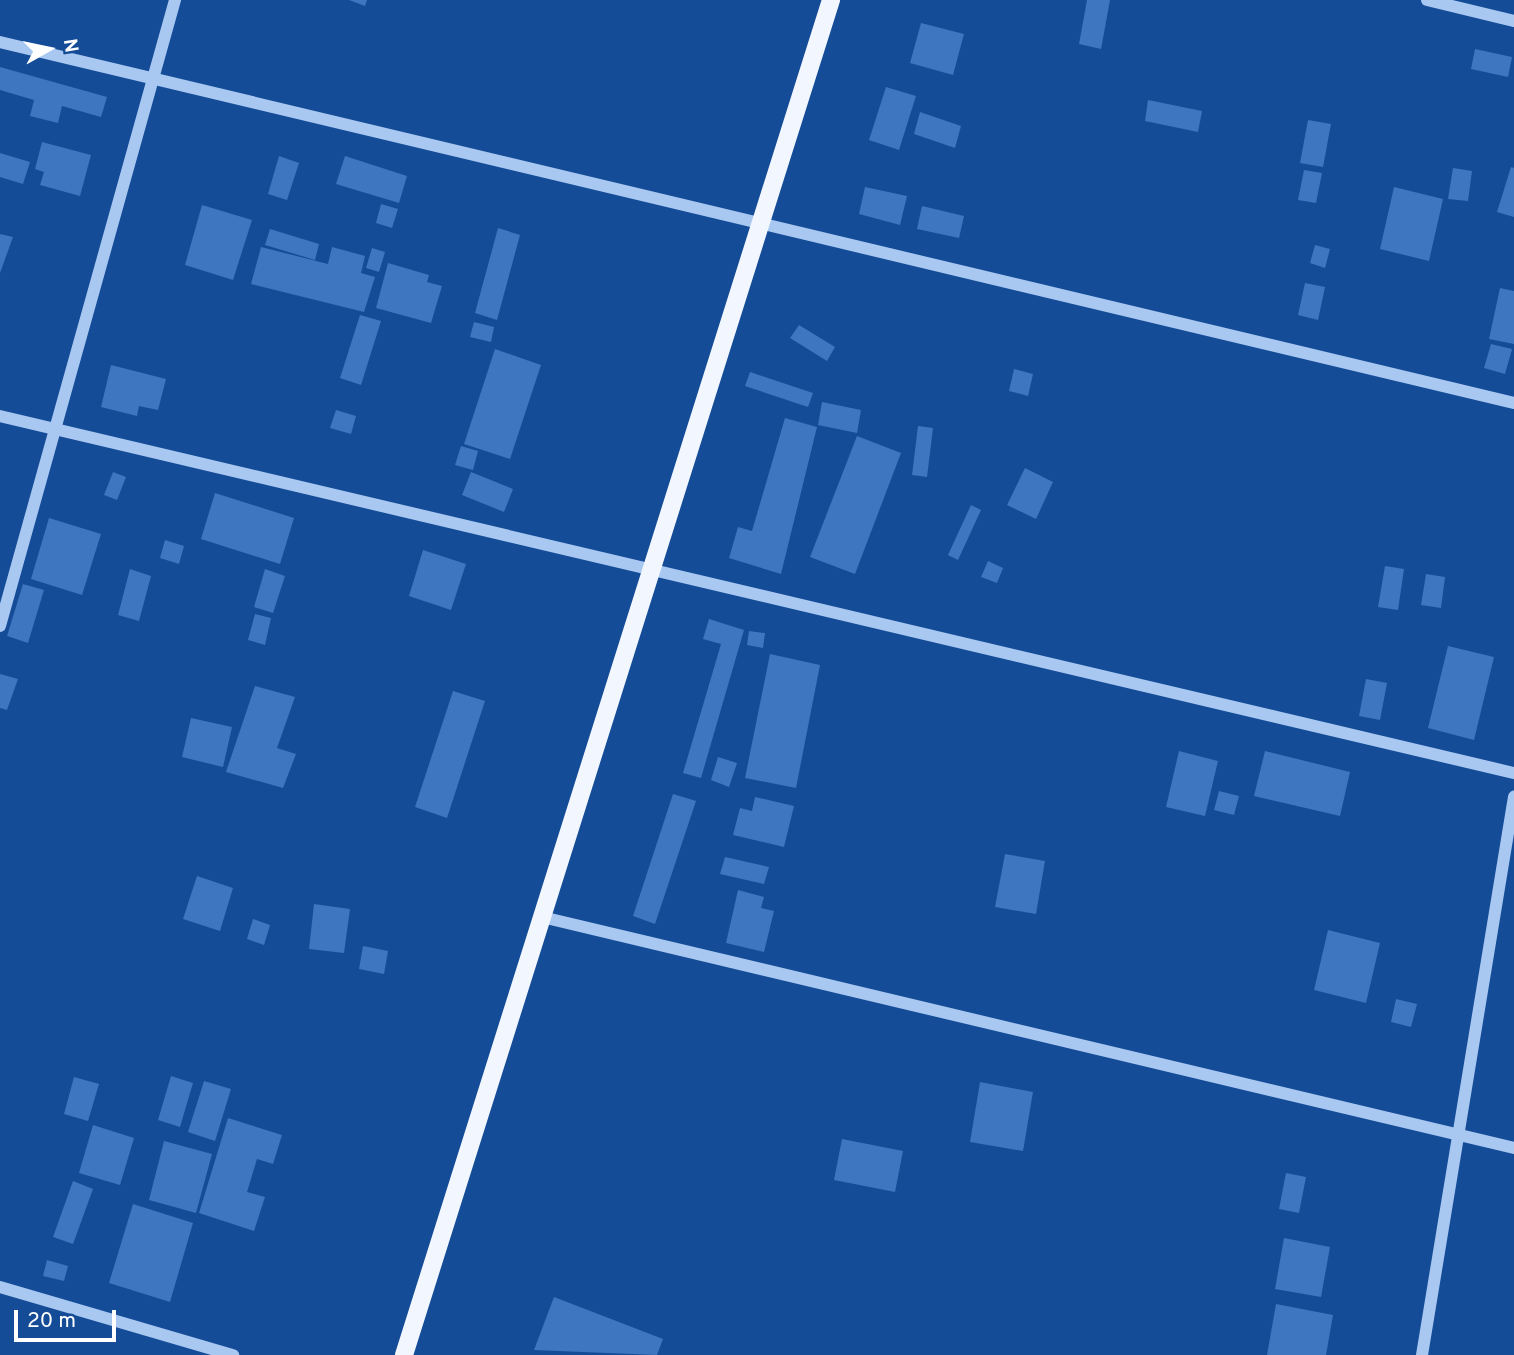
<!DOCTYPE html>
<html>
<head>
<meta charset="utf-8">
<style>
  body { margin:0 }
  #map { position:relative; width:1514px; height:1355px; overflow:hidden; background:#154c97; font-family:Overpass,sans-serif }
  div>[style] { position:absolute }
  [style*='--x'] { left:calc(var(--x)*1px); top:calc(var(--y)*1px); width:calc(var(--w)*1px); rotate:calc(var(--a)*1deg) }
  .building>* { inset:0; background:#3e76bf }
  .minor>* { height:12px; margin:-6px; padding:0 6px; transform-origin:6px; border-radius:6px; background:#a8c8f2 }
  .major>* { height:18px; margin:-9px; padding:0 9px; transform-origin:9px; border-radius:9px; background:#f2f7ff }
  span { translate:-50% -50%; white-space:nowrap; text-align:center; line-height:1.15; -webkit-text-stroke:7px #154c97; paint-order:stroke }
  .north { position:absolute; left:14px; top:14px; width:70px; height:70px; -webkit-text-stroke:5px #154c97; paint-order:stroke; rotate:81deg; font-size:19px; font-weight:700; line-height:28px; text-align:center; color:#fff }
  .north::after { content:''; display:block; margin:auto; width:24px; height:32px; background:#fff; clip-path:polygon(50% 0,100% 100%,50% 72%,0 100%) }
  .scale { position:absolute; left:14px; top:1310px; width:102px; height:32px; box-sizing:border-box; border:4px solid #fff; border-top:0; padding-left:9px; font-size:21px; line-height:24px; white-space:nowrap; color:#fff; -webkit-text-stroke:5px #154c97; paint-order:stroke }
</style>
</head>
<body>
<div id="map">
  <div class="building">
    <i style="clip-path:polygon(349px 0,367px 0,365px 6px)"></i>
    <i style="clip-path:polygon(1087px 0,1110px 0,1101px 49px,1079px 44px)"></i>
    <i style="clip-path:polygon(921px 23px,964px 34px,953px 75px,910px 63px)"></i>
    <i style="clip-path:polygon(1475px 49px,1512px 57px,1508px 77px,1471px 69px)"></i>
    <i style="clip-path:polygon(0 67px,107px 97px,101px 117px,62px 106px,58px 123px,30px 116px,34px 100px,0 90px)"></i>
    <i style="clip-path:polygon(886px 87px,916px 96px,899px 150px,869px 140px)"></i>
    <i style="clip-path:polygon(1148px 100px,1202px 111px,1198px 132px,1145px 121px)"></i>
    <i style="clip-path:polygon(920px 112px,961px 126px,955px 148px,914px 134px)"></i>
    <i style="clip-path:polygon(1308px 120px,1331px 124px,1323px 167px,1300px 163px)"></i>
    <i style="clip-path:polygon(42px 142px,91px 155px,80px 196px,40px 185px,44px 172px,35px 169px)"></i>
    <i style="clip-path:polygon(0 153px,30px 162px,23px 184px,0 177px)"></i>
    <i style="clip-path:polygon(279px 156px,299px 163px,287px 200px,268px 194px)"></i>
    <i style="clip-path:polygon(345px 156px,407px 176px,399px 203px,336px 184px)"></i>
    <i style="clip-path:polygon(1511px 167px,1514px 168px,1514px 217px,1497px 212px)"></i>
    <i style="clip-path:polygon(1453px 168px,1472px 171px,1468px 201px,1448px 199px)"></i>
    <i style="clip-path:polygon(1304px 170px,1322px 173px,1316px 203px,1298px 200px)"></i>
    <i style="clip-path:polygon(865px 187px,907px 196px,900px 225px,859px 214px)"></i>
    <i style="clip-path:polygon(1394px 187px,1443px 199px,1429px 261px,1380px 249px)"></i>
    <i style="clip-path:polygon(381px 204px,398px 209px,392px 228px,376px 223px)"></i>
    <i style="clip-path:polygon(202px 205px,252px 220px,233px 280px,185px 265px)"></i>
    <i style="clip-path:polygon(922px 206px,964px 216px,959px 238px,917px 229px)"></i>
    <i style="clip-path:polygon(498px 228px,520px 235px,497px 320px,475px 313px)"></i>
    <i style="clip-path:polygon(270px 229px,319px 244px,315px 260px,265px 245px)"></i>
    <i style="clip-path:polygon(0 234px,13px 237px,0 273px)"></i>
    <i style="clip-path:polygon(1315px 245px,1330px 249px,1325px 268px,1310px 263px)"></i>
    <i style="clip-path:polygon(261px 247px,328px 264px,332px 247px,365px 256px,361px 273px,375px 277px,364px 312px,251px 284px)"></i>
    <i style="clip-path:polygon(372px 248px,385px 252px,379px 272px,366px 268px)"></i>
    <i style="clip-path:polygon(388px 263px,429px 275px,427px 282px,442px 286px,431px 323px,376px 308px)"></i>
    <i style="clip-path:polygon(1305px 283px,1325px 287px,1318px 320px,1298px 315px)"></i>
    <i style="clip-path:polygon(1500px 288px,1514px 291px,1514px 344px,1489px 339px)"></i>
    <i style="clip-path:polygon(360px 315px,381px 321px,361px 385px,340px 378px)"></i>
    <i style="clip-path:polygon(474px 322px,494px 327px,491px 342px,470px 337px)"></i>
    <i style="clip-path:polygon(799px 325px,835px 347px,827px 361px,790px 338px)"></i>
    <i style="clip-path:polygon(1491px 344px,1512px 349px,1505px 374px,1484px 368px)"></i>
    <i style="clip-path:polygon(495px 349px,541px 365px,510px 459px,464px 444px)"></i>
    <i style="clip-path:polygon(111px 365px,166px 379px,158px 410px,139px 406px,137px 416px,101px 407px)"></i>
    <i style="clip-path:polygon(1014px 369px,1033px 374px,1028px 396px,1009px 391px)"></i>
    <i style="clip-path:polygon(750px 372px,813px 393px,808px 407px,745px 386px)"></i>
    <i style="clip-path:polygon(822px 402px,861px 410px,857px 433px,818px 425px)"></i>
    <i style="clip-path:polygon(336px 410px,356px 416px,351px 434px,330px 428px)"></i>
    <i style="clip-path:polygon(785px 418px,817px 427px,781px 574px,729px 558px,738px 527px,752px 531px)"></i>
    <i style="clip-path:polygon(918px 426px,933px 428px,927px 477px,912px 475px)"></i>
    <i style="clip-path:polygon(857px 436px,901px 453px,855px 574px,810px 557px)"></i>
    <i style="clip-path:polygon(461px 446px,478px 451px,473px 470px,455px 465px)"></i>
    <i style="clip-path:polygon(1025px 468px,1053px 482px,1036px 519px,1007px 505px)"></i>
    <i style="clip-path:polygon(113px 472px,126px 477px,117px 500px,104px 495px)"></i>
    <i style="clip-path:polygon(471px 472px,513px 489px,504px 512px,462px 495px)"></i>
    <i style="clip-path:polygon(215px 493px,294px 518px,280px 564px,201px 539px)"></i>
    <i style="clip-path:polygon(971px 505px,981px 510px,958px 560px,948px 555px)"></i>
    <i style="clip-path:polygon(49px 518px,101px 534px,82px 595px,31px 579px)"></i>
    <i style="clip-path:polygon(165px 540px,184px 546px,179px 564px,160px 558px)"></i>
    <i style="clip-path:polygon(423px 550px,466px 564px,451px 610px,409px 596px)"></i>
    <i style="clip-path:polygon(988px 561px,1003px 568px,997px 583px,981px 577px)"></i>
    <i style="clip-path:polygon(1385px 566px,1404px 569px,1398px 610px,1378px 607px)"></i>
    <i style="clip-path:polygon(130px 569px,151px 576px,139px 621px,118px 615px)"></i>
    <i style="clip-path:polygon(265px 569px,285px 576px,273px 613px,254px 607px)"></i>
    <i style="clip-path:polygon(1426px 574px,1445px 577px,1441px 608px,1421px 605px)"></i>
    <i style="clip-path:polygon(23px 584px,44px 590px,28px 643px,7px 636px)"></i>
    <i style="clip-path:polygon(255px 614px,271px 618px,265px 645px,248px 640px)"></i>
    <i style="clip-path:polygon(709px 619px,744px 630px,701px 778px,683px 773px,721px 644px,703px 639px)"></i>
    <i style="clip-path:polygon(749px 631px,765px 633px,763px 648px,747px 645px)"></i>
    <i style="clip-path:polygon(1448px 646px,1494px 657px,1474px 740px,1428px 728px)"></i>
    <i style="clip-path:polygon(770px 654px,820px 665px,796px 788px,745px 778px)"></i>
    <i style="clip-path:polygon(0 674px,18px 679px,7px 710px,0 708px)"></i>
    <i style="clip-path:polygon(1366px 679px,1387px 683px,1380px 720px,1359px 716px)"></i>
    <i style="clip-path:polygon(255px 686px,295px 697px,277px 748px,296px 754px,283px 788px,226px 772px)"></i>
    <i style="clip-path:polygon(453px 691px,485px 701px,447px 818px,415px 807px)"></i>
    <i style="clip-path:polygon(191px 718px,232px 727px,223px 767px,182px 757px)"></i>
    <i style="clip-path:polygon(1179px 751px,1218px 761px,1205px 816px,1166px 807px)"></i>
    <i style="clip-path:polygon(1265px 751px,1350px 772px,1340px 816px,1254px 796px)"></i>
    <i style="clip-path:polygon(718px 757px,737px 763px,729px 787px,711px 780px)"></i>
    <i style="clip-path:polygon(1219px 791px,1239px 796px,1234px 815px,1214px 810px)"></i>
    <i style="clip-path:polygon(673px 794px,696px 801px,655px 924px,633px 916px)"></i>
    <i style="clip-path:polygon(755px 797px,794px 806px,784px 847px,733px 835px,740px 808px,752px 811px)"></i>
    <i style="clip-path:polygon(1005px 854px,1045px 861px,1036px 914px,995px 907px)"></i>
    <i style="clip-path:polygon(725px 857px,769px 867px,764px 884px,720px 874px)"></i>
    <i style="clip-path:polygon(197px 876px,233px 888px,220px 931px,183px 919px)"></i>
    <i style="clip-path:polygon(738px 890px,764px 897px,761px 908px,774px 911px,764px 952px,726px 943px)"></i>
    <i style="clip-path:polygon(314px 904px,350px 909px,344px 953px,309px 949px)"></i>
    <i style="clip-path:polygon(253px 919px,270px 925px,264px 945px,247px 939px)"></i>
    <i style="clip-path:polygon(1328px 930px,1380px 943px,1366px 1003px,1314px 990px)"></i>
    <i style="clip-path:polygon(363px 946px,388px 951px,384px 974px,359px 969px)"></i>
    <i style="clip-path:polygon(1396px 999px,1417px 1004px,1411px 1027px,1391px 1022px)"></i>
    <i style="clip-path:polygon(171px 1076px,193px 1083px,180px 1127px,158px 1120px)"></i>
    <i style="clip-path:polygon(74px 1077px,99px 1084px,88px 1121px,64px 1114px)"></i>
    <i style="clip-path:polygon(204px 1081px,231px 1089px,215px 1141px,188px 1132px)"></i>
    <i style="clip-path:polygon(980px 1082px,1033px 1092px,1023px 1151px,970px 1142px)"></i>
    <i style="clip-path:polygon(228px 1118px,282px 1135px,273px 1164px,257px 1159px,247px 1192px,265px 1197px,254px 1231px,199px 1213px)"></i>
    <i style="clip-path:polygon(93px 1125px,134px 1138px,120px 1185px,79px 1173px)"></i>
    <i style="clip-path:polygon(842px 1139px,903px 1151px,895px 1192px,834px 1180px)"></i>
    <i style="clip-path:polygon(164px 1141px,212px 1154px,196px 1213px,149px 1200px)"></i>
    <i style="clip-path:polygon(1286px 1173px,1306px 1177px,1299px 1213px,1279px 1209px)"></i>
    <i style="clip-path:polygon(73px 1181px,93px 1189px,73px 1244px,53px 1237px)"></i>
    <i style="clip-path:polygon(133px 1204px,193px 1223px,170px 1302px,109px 1283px)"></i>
    <i style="clip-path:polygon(1284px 1238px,1330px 1247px,1321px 1297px,1275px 1289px)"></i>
    <i style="clip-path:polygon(47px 1260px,68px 1266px,64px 1281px,43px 1276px)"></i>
    <i style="clip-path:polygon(554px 1297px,663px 1339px,657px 1355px,534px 1350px)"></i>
    <i style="clip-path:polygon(1276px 1304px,1333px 1315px,1326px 1355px,1267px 1355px)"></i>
  </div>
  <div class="minor">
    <i style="--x:1427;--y:0;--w:89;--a:13.6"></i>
    <i style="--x:0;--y:42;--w:1556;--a:13.41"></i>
    <i style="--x:0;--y:416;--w:1556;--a:13.27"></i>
    <i style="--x:0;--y:626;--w:650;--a:-74.38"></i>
    <i style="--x:542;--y:917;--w:999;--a:13.37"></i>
    <i style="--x:0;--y:1287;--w:243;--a:16.3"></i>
    <i style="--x:1422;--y:1355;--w:566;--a:-80.64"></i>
  </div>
  <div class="major">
    <i style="--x:404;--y:1355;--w:1421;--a:-72.51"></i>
  </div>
  <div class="north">N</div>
  <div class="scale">20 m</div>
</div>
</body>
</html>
